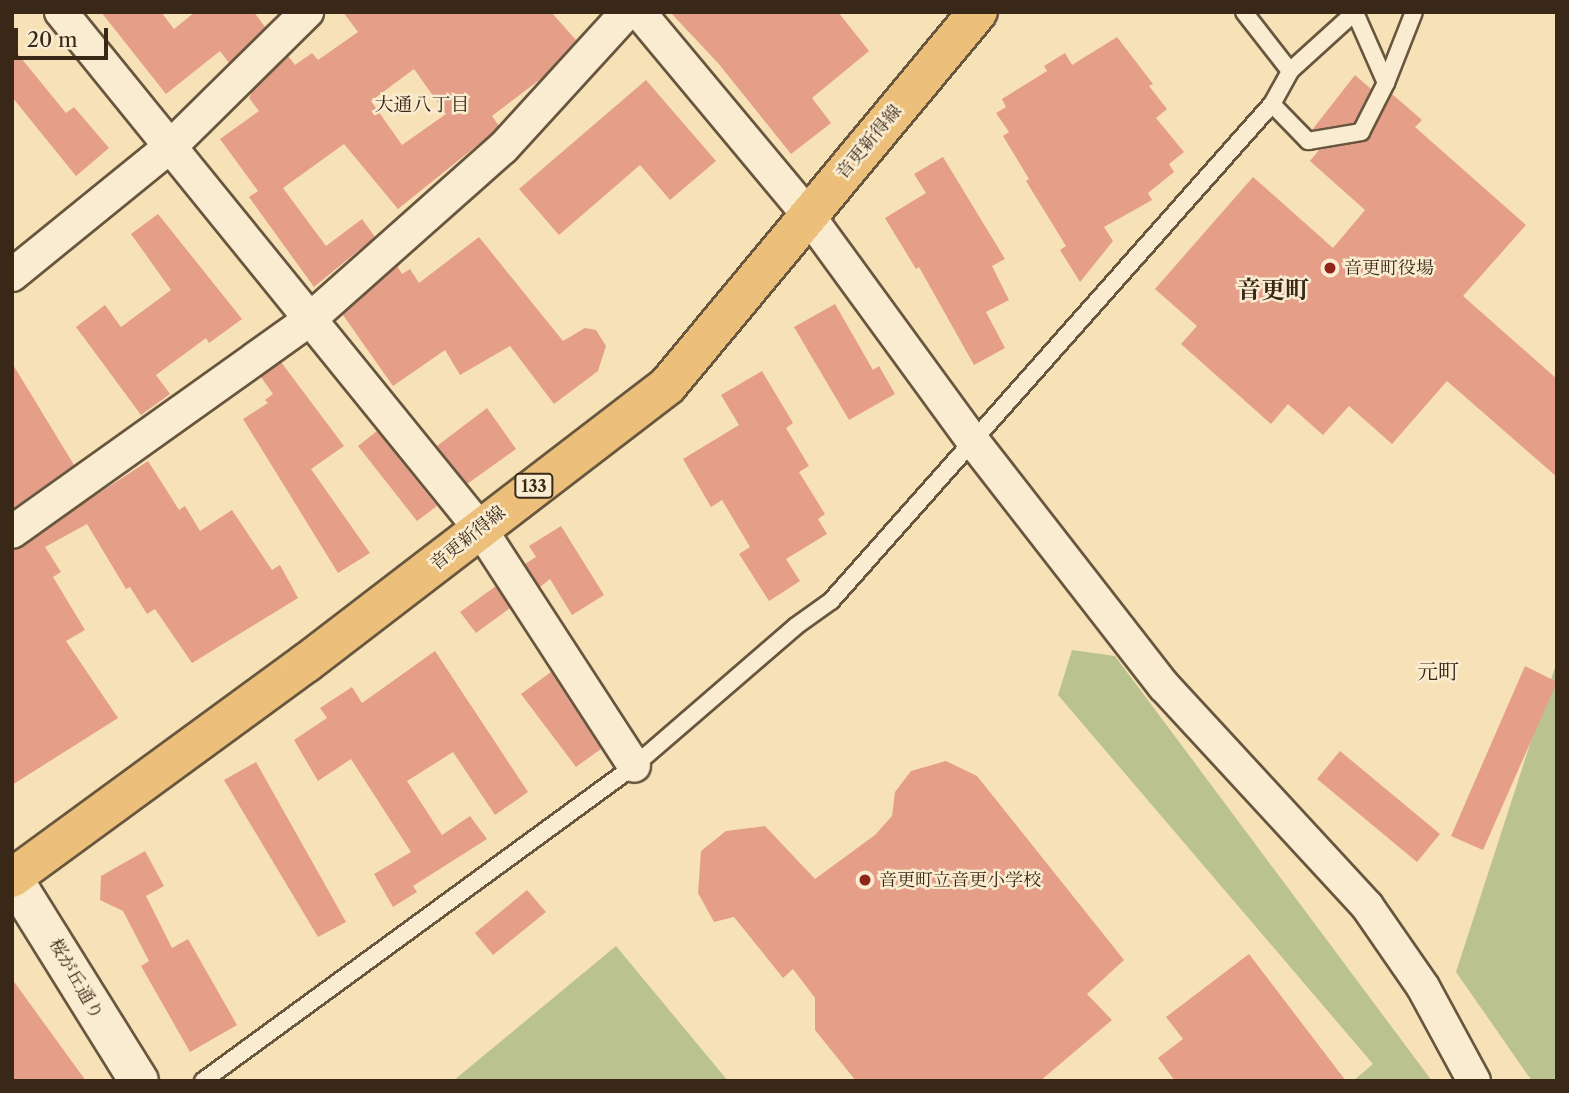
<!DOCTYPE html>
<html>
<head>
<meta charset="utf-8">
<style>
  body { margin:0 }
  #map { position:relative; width:1569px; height:1093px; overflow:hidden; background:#f7e1b6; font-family:"Libre Caslon Text","Noto Serif JP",serif }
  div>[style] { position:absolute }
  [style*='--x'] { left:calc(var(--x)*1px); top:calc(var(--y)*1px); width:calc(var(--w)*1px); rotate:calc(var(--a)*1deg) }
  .green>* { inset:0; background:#bac390 }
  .building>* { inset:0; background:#e59f89 }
  .roads { filter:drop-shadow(2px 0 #68563f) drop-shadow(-2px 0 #68563f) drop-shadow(0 2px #68563f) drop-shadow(0 -2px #68563f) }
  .service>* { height:16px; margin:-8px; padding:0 8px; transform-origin:8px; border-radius:8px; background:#faecd0 }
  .minor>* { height:32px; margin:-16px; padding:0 16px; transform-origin:16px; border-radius:16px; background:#faecd0 }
  .tertiary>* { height:38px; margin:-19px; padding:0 19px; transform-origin:19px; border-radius:19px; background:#faecd0 }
  .primary>* { height:38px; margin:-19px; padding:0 19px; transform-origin:19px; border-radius:19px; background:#ecc07b }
  .dots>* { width:19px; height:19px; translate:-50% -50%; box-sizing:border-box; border:4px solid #faecd0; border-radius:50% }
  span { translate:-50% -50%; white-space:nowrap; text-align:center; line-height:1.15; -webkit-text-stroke:5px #faecd0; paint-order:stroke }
  .shield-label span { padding:2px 5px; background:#faecd0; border:2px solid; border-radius:5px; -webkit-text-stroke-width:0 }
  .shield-label { font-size:16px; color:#392717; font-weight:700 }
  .street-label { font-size:18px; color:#392717 }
  .poi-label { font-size:18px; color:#392717 }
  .left { translate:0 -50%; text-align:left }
  .neighbourhood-label { font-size:19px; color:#392717 }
  .quarter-label { font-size:21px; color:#392717 }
  .district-label { font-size:24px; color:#392717; font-weight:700 }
  .frame { position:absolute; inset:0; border:14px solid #392717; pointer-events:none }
  .scale { position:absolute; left:14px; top:28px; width:94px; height:32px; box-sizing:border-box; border:4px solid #392717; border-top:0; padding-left:9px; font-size:21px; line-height:24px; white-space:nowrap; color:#392717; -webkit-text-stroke:5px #faecd0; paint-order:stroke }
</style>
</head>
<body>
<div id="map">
  <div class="green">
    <i style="clip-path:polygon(1072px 650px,1115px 656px,1432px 1081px,1353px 1081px,1373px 1064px,1058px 695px)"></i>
    <i style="clip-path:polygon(1557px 661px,1557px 1081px,1532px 1081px,1456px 972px)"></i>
    <i style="clip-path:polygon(616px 946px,728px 1081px,453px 1081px)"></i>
  </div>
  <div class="building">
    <i style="clip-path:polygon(101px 12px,161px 12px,174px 29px,195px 12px,254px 12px,265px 27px,229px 63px,220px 51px,166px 94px)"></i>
    <i style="clip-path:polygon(evenodd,343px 12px,551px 12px,576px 40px,542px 78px,492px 116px,499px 126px,490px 135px,398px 209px,344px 144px,283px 188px,326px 246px,362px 219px,375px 237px,314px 287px,249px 197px,258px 191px,220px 139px,259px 111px,249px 98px,252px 92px,288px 56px,295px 65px,312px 53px,318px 60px,358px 32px,343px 12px,414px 69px,446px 114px,402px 145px,371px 101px,414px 69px)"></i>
    <i style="clip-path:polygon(670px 12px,838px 12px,869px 51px,812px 98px,831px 123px,791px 154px,718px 63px)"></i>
    <i style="clip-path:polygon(1117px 37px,1153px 84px,1149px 86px,1167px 109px,1156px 118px,1184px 152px,1169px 164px,1174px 172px,1148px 193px,1152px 200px,1104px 227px,1113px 241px,1080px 282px,1060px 250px,1066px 246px,1026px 181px,1029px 179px,1003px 136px,1009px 132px,996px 113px,1006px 107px,1002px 99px,1047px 71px,1044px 66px,1065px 53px,1072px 65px)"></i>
    <i style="clip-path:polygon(12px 47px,66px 113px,74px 107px,109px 148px,76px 176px,12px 97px)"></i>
    <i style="clip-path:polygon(1355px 75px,1371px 89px,1354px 123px,1312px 130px)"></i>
    <i style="clip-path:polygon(646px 80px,716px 161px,670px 200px,640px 165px,559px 235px,519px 189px)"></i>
    <i style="clip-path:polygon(1392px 94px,1422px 120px,1415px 127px,1526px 225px,1463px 296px,1557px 379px,1557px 477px,1447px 381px,1392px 444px,1349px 406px,1323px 435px,1288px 404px,1271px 424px,1181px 344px,1197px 326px,1155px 289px,1253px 177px,1333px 248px,1365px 210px,1310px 161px,1319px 150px,1368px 140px)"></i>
    <i style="clip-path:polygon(943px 157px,1005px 259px,992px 266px,1009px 300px,986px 312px,1005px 348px,974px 365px,919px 267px,916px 269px,885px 218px,926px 193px,914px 174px)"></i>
    <i style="clip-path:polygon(158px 214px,242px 319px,209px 343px,206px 338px,156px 375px,170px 394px,141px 415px,76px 327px,105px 305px,121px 327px,171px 290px,131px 234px)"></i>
    <i style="clip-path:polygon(479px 237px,563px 341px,585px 328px,596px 330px,606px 346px,598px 371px,554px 404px,510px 346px,460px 375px,445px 350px,393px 386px,343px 315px,397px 266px,402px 274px,410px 269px,419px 283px)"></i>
    <i style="clip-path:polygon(835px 304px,873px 370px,879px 366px,895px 394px,849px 420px,794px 327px)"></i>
    <i style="clip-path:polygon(281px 362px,344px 446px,311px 469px,370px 553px,338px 573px,243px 419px,268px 403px,265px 400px,273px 394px,261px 377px)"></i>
    <i style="clip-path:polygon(12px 363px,74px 465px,12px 509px)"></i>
    <i style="clip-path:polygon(762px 371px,793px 423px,786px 428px,809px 466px,799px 472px,825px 514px,818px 519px,827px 534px,786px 559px,800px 581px,769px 601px,739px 554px,750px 547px,722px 500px,711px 507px,683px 459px,739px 425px,721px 395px)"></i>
    <i style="clip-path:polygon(487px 408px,516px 449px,467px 484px,437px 446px)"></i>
    <i style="clip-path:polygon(377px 431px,437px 506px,417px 521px,358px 446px)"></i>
    <i style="clip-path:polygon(148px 461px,179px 510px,185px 506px,200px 531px,232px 510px,272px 570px,280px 565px,298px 598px,192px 663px,155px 609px,147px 614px,130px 587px,126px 589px,87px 524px,45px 547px,61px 572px,53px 577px,85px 630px,66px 641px,118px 718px,12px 785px,12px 550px)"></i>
    <i style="clip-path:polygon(561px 526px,604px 595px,572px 615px,550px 579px,540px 587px,525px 564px,536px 557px,529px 546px)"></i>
    <i style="clip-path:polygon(496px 586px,510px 608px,476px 633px,460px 612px)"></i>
    <i style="clip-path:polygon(435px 651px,528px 792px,495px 815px,453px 752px,407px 781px,442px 835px,470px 816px,487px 839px,413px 886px,417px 892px,393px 907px,374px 874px,411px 852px,351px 759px,318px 781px,294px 740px,327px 718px,320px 708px,352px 687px,362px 703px)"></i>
    <i style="clip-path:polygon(1525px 666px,1557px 682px,1483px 850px,1451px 836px)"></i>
    <i style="clip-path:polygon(551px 672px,601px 749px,576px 767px,521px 694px)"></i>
    <i style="clip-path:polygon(1340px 751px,1440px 834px,1417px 862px,1317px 779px)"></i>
    <i style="clip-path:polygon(946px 761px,977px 776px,1124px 960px,1087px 994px,1112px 1020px,1040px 1081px,856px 1081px,815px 1030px,815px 998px,793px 969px,783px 978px,734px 917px,714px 922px,698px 893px,701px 851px,726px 831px,765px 826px,815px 879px,875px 835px,892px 816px,895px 792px,911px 771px)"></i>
    <i style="clip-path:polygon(256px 762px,346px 922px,318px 937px,224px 780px)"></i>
    <i style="clip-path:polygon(145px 851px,164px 886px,146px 896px,172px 948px,188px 939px,237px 1025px,190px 1052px,141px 966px,149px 961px,123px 911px,100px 900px,101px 876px)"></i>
    <i style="clip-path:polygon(527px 890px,546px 912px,493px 955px,475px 933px)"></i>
    <i style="clip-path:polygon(1249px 954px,1346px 1081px,1175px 1081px,1158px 1058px,1183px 1039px,1166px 1017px)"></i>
    <i style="clip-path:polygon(12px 979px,86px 1081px,12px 1081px)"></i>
  </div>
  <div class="roads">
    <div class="service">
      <i style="--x:1244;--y:12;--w:75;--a:52.1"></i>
      <i style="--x:1290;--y:71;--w:88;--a:-42.2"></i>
      <i style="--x:1386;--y:83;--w:76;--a:-68.5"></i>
      <i style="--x:1272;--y:104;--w:52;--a:45.8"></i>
      <i style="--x:1308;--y:141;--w:54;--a:-9.6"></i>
      <i style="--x:1361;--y:132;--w:55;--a:-63"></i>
      <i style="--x:1386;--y:83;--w:74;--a:-113.8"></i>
      <i style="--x:203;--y:1081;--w:534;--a:-36.16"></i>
      <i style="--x:634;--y:766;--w:214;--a:-40.8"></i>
      <i style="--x:796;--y:626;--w:43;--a:-35.5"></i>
      <i style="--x:831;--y:601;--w:664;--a:-48.42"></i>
      <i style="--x:1272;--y:104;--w:38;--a:-61"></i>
    </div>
    <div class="minor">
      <i style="--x:61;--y:12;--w:667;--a:50.96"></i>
      <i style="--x:481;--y:530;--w:281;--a:57"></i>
      <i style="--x:639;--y:12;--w:264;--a:50.2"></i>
      <i style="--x:808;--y:215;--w:280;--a:53.9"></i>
      <i style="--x:973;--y:441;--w:311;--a:52.1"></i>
      <i style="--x:1164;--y:686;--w:299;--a:47.3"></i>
      <i style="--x:1367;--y:906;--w:98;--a:55.3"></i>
      <i style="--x:1423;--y:987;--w:107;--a:61.5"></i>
      <i style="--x:12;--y:275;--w:206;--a:-39.1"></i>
      <i style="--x:172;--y:145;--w:190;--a:-44.6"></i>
      <i style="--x:12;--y:532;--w:365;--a:-35.5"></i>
      <i style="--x:309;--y:320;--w:259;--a:-41.6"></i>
      <i style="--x:503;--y:148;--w:184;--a:-47.6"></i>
    </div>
    <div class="tertiary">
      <i style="--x:12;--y:877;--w:240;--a:58.1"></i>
    </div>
    <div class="primary">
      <i style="--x:12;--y:878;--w:364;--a:-36.2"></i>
      <i style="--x:306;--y:663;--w:456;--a:-37.5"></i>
      <i style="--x:668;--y:385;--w:485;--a:-50.3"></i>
    </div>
  </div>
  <div class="dots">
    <i style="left:1330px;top:268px;background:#8f2418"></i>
    <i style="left:865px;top:880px;background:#8f2418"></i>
  </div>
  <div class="shield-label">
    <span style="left:534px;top:486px">133</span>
  </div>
  <div class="street-label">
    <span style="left:869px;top:142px;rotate:-50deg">音更新得線</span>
    <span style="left:468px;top:538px;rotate:-39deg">音更新得線</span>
    <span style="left:76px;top:979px;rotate:60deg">桜が丘通り</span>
  </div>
  <div class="poi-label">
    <span class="left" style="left:1344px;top:268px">音更町役場</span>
    <span class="left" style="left:879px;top:880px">音更町立音更小学校</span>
  </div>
  <div class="neighbourhood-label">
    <span style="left:422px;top:105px">大通八丁目</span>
  </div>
  <div class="quarter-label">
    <span style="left:1438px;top:672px">元町</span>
  </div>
  <div class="district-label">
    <span style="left:1273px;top:290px">音更町</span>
  </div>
  <div class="frame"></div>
  <div class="scale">20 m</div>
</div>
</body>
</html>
